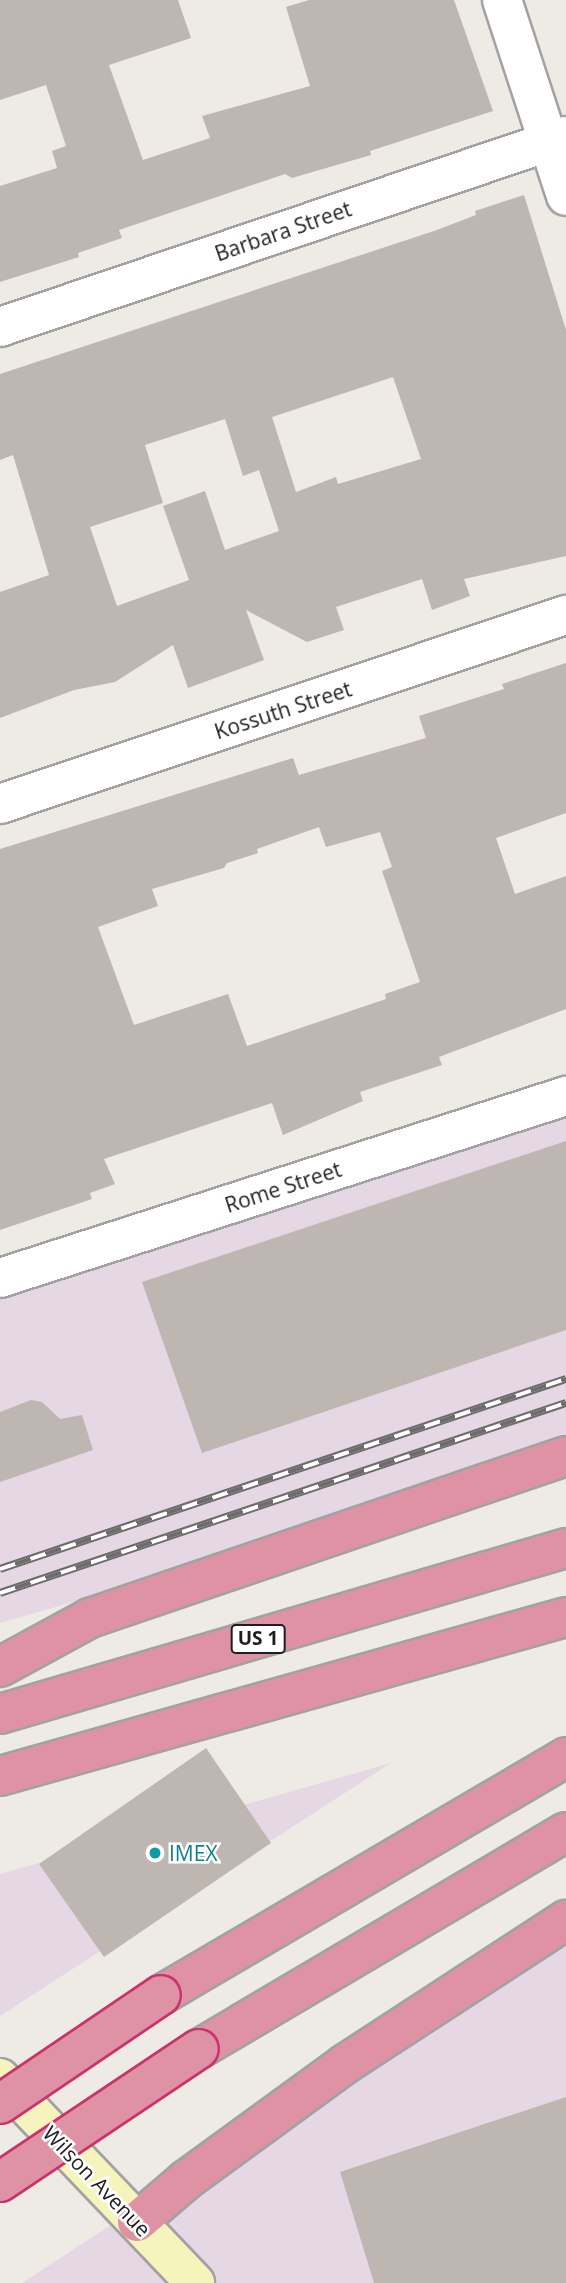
<!DOCTYPE html>
<html>
<head>
<meta charset="utf-8">
<style>
  body { margin:0 }
  #map { position:relative; width:566px; height:2283px; overflow:hidden; background:#eeeae4; font-family:"Open Sans",sans-serif }
  div>[style] { position:absolute }
  [style*='--x'] { left:calc(var(--x)*1px); top:calc(var(--y)*1px); width:calc(var(--w)*1px); rotate:calc(var(--a)*1deg) }
  .industrial>* { inset:0; background:#e6d7e4 }
  .building>* { inset:0; background:#beb6b1 }
  .roads { filter:drop-shadow(2px 0 #a2a2a2) drop-shadow(-2px 0 #a2a2a2) drop-shadow(0 2px #a2a2a2) drop-shadow(0 -2px #a2a2a2) }
  .minor>* { height:38px; margin:-19px; padding:0 19px; transform-origin:19px; border-radius:19px; background:#fff }
  .secondary>* { height:38px; margin:-19px; padding:0 19px; transform-origin:19px; border-radius:19px; background:#f4f4bc }
  .motorway>* { height:38px; margin:-19px; padding:0 19px; transform-origin:19px; border-radius:19px; background:#df92a3 }
  .rail>* { height:8px; margin-top:-4px; transform-origin:0; background:repeating-linear-gradient(90deg,#fff 0 16px,#6c6c6c 0 32px); box-sizing:border-box; border-block:2px solid #6c6c6c }
  .bridges { filter:drop-shadow(2px 0 #cb326d) drop-shadow(-2px 0 #cb326d) drop-shadow(0 2px #cb326d) drop-shadow(0 -2px #cb326d) }
  .motorway-bridge>* { height:38px; margin:-19px; padding:0 19px; transform-origin:19px; border-radius:19px; background:#df92a3 }
  .dots>* { width:19px; height:19px; translate:-50% -50%; box-sizing:border-box; border:4px solid #fff; border-radius:50% }
  span { translate:-50% -50%; white-space:nowrap; text-align:center; line-height:1.15; -webkit-text-stroke:5px #fff; paint-order:stroke }
  .shield-label span { padding:2px 5px; background:#fff; border:2px solid; border-radius:5px; -webkit-text-stroke-width:0 }
  .shield-label { font-size:19px; color:#1e1e1e; font-weight:700 }
  .street-label { font-size:21px; color:#1e1e1e }
  .culture-label { font-size:21px; color:#0d838f }
  .left { translate:0 -50%; text-align:left }
</style>
</head>
<body>
<div id="map">
  <div class="industrial">
    <i style="clip-path:polygon(566px 1105px,566px 1460px,0 1623px,0 1297px)"></i>
    <i style="clip-path:polygon(391px 1763px,0 2016px,0 1874px)"></i>
    <i style="clip-path:polygon(566px 1941px,566px 2283px,22px 2283px,460px 1997px)"></i>
  </div>
  <div class="building">
    <i style="clip-path:polygon(0 0,178px 0,191px 38px,109px 65px,143px 160px,210px 138px,202px 116px,310px 86px,286px 7px,309px 0,454px 0,493px 111px,370px 151px,371px 155px,292px 178px,285px 174px,119px 230px,122px 238px,78px 253px,79px 257px,0 282px,0 186px,57px 168px,52px 151px,66px 146px,46px 85px,0 100px)"></i>
    <i style="clip-path:polygon(evenodd,524px 195px,566px 330px,566px 556px,464px 579px,470px 596px,432px 610px,422px 579px,336px 607px,344px 630px,307px 642px,246px 610px,264px 660px,188px 688px,173px 645px,115px 682px,74px 690px,0 718px,0 592px,49px 575px,13px 455px,0 460px,0 374px,437px 230px,476px 215px,475px 211px,524px 195px,393px 377px,421px 459px,338px 484px,336px 477px,296px 492px,272px 417px,393px 377px,524px 195px,225px 419px,243px 476px,259px 470px,279px 531px,225px 550px,205px 491px,163px 506px,189px 580px,117px 606px,90px 527px,163px 503px,145px 445px,225px 419px)"></i>
    <i style="clip-path:polygon(evenodd,566px 663px,566px 813px,496px 838px,515px 894px,566px 876px,566px 1009px,439px 1057px,442px 1065px,360px 1092px,363px 1101px,283px 1135px,272px 1103px,104px 1159px,115px 1184px,90px 1193px,92px 1199px,0 1230px,0 849px,293px 758px,299px 775px,426px 738px,419px 716px,504px 689px,502px 684px,566px 663px,319px 827px,326px 847px,380px 832px,392px 867px,382px 871px,420px 982px,385px 994px,386px 999px,247px 1046px,228px 994px,134px 1025px,98px 927px,158px 906px,152px 889px,224px 868px,227px 863px,258px 853px,257px 849px,319px 827px)"></i>
    <i style="clip-path:polygon(566px 1141px,566px 1330px,202px 1453px,142px 1282px)"></i>
    <i style="clip-path:polygon(31px 1400px,42px 1402px,60px 1419px,82px 1415px,93px 1450px,0 1482px,0 1412px)"></i>
    <i style="clip-path:polygon(206px 1748px,271px 1843px,104px 1957px,39px 1864px)"></i>
    <i style="clip-path:polygon(566px 2097px,566px 2283px,374px 2283px,340px 2172px)"></i>
  </div>
  <div class="roads">
    <div class="minor">
      <i style="--x:502;--y:0;--w:206;--a:71.9"></i>
      <i style="--x:0;--y:327;--w:597;--a:-18.65"></i>
      <i style="--x:0;--y:804;--w:597;--a:-18.47"></i>
      <i style="--x:0;--y:1278;--w:595;--a:-17.83"></i>
    </div>
    <div class="secondary">
      <i style="--x:0;--y:2078;--w:283;--a:46.4"></i>
    </div>
    <div class="motorway">
      <i style="--x:0;--y:1667;--w:102;--a:-28.6"></i>
      <i style="--x:90;--y:1618;--w:503;--a:-18.8"></i>
      <i style="--x:0;--y:1714;--w:590;--a:-16.35"></i>
      <i style="--x:0;--y:1776;--w:588;--a:-15.69"></i>
      <i style="--x:161;--y:1995;--w:470;--a:-30.4"></i>
      <i style="--x:199;--y:2049;--w:426;--a:-30.6"></i>
      <i style="--x:137;--y:2222;--w:65;--a:-40.6"></i>
      <i style="--x:186;--y:2180;--w:197;--a:-36.1"></i>
      <i style="--x:345;--y:2064;--w:264;--a:-33.1"></i>
    </div>
  </div>
  <div class="rail">
    <i style="--x:0;--y:1569;--w:597;--a:-18.56"></i>
    <i style="--x:0;--y:1593;--w:597;--a:-18.56"></i>
  </div>
  <div class="bridges">
    <div class="motorway-bridge">
      <i style="--x:0;--y:2104;--w:194;--a:-34.1"></i>
      <i style="--x:0;--y:2182;--w:239;--a:-33.8"></i>
    </div>
  </div>
  <div class="dots">
    <i style="left:155px;top:1853px;background:#0f9aa8"></i>
  </div>
  <div class="shield-label">
    <span style="left:258px;top:1639px">US 1</span>
  </div>
  <div class="street-label">
    <span style="left:283px;top:231px;rotate:-19deg">Barbara Street</span>
    <span style="left:283px;top:710px;rotate:-18deg">Kossuth Street</span>
    <span style="left:283px;top:1187px;rotate:-18deg">Rome Street</span>
    <span style="left:97px;top:2181px;rotate:46deg">Wilson Avenue</span>
  </div>
  <div class="culture-label">
    <span class="left" style="left:169px;top:1853px">IMEX</span>
  </div>
</div>
</body>
</html>
